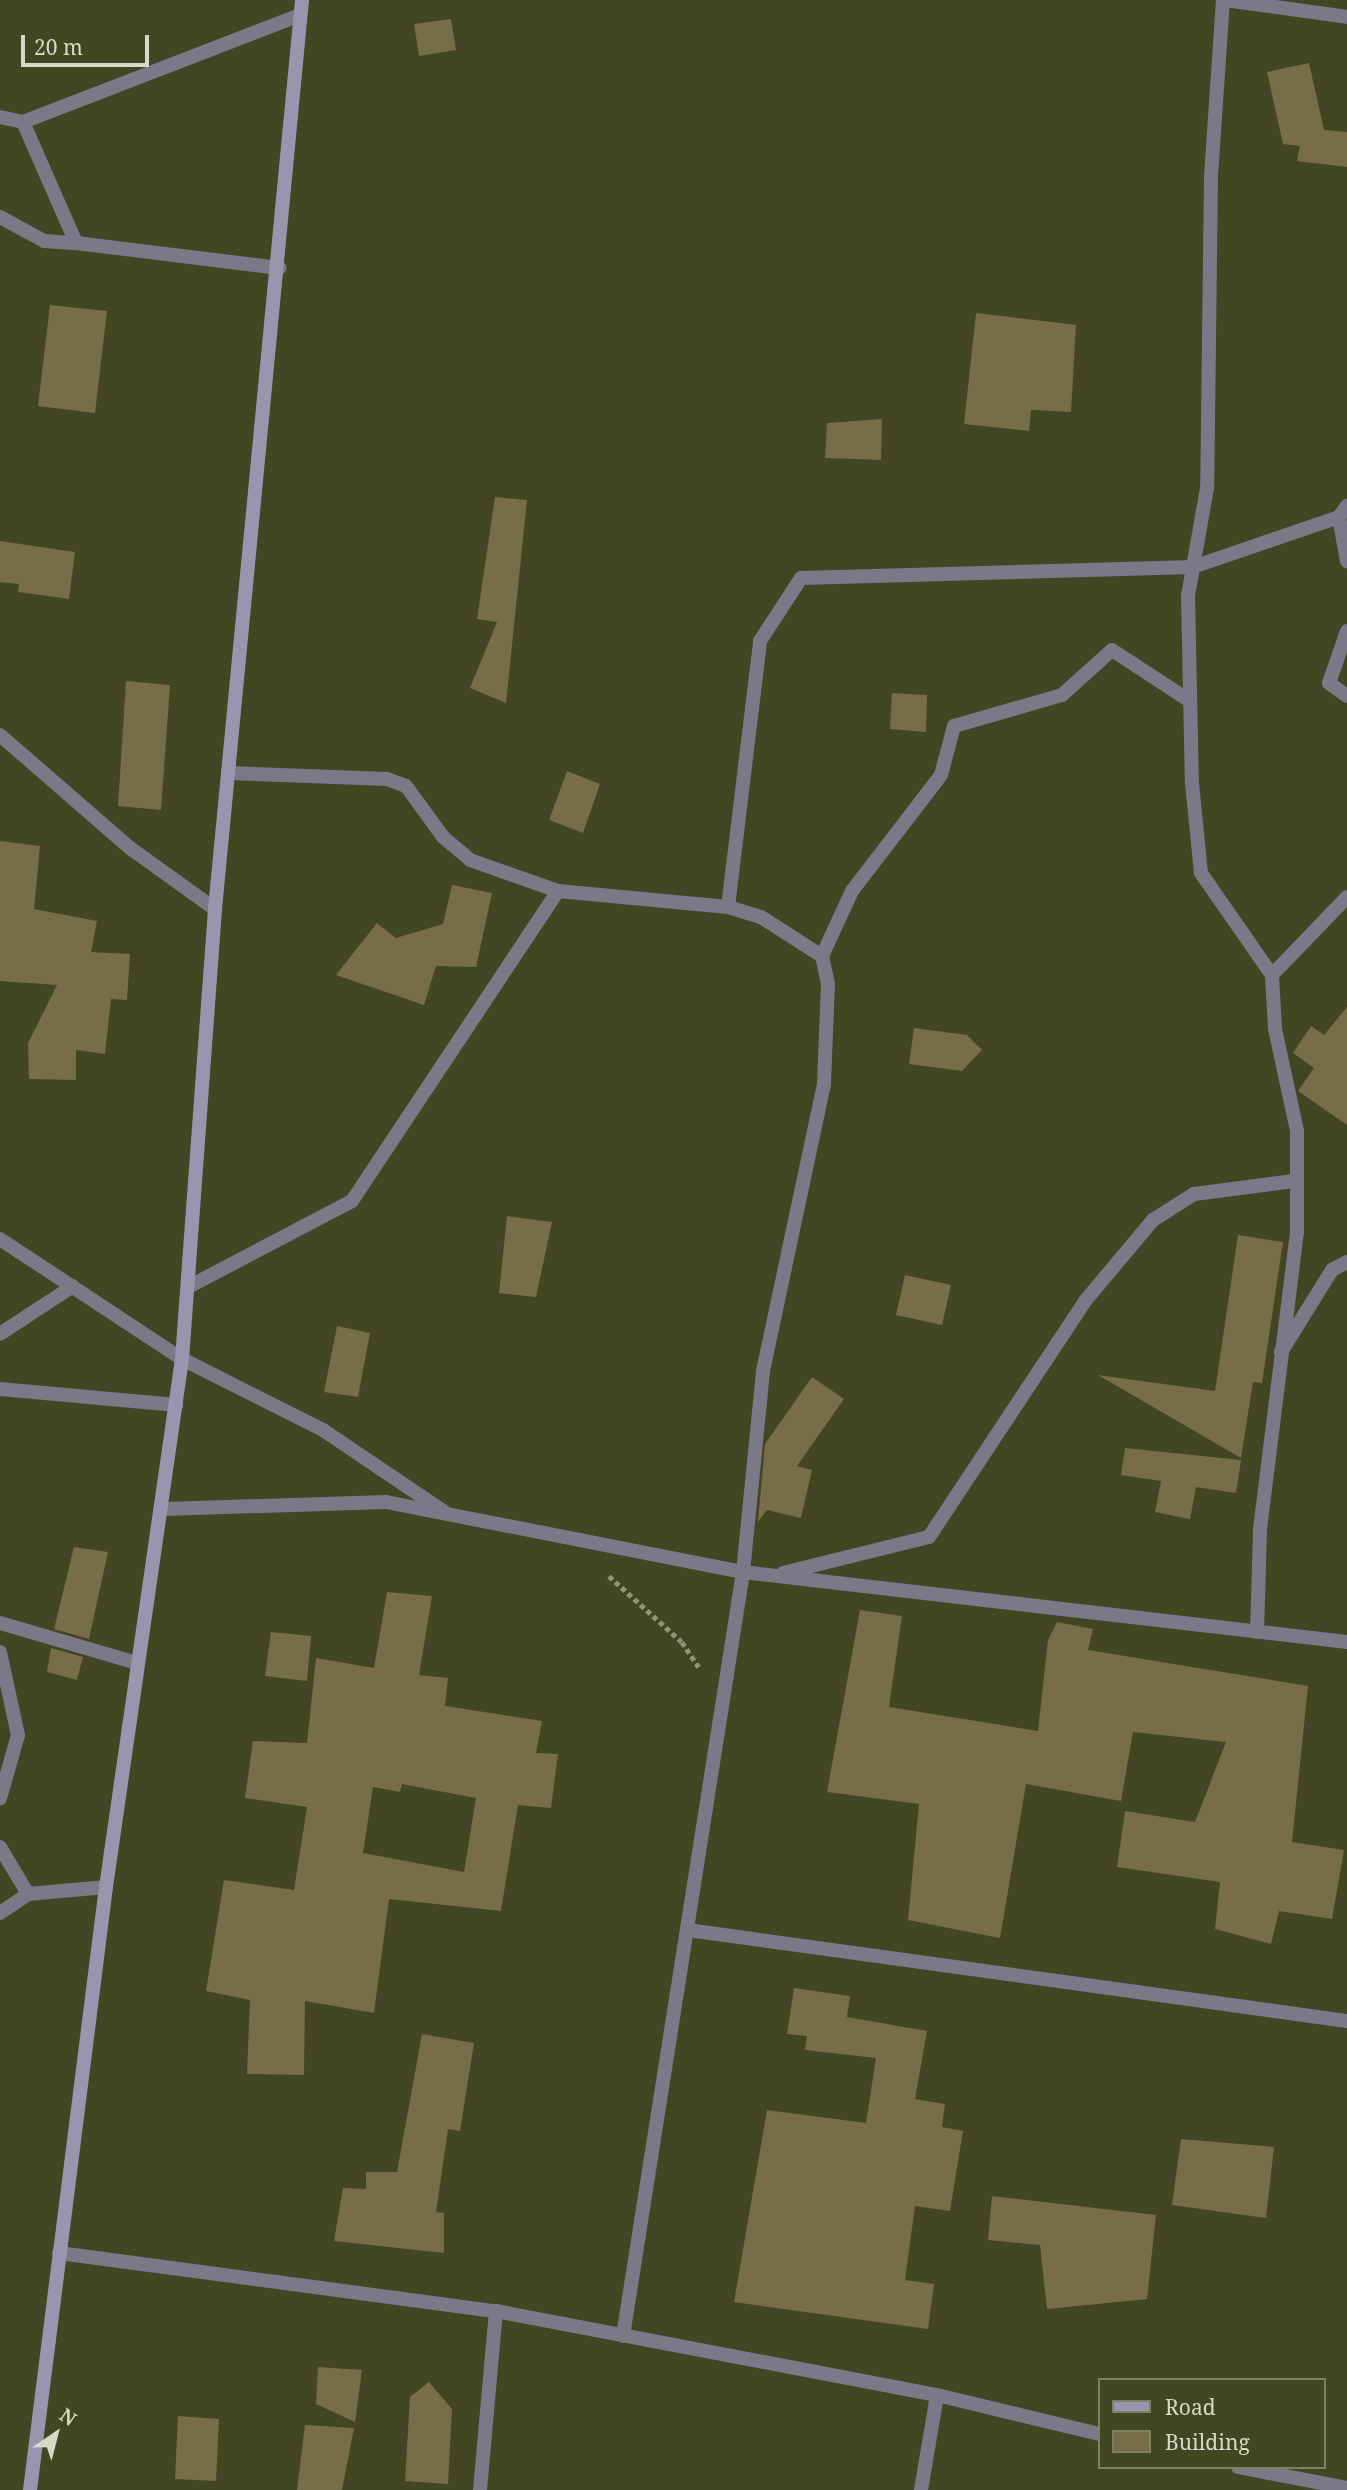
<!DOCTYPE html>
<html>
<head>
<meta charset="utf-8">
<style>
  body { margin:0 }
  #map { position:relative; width:1347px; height:2490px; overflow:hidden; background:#424623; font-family:"Noto Serif",serif }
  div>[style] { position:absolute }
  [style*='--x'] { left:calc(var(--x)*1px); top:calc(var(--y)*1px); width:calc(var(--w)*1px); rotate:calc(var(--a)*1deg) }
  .building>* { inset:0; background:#776d48 }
  .path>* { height:4.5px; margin-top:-2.25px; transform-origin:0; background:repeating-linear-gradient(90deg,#8f9377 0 5px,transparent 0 8.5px) }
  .lane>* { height:14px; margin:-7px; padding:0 7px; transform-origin:7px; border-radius:7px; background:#7b7888 }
  .street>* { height:14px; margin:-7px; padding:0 7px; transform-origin:7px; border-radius:7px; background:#7b7888 }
  .secondary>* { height:14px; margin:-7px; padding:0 7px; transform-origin:7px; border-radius:7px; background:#9a95af }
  span { translate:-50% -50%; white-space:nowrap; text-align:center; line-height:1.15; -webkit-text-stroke:6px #424623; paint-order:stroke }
  .legend { position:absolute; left:1098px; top:2378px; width:228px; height:91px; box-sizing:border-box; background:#424623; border:2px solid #7d8164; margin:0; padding:9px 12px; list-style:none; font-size:21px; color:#d6dac6 }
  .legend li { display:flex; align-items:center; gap:14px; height:35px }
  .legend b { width:35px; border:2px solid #7d8164 }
  .north { position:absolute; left:21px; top:2399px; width:70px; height:70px; -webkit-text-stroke:5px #424623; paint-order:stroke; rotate:35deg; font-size:19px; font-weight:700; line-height:28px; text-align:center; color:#d6dac6 }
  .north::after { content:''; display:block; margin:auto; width:24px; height:32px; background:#d6dac6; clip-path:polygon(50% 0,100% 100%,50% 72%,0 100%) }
  .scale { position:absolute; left:21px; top:35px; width:128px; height:32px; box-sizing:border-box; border:4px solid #d6dac6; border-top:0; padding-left:9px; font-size:21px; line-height:24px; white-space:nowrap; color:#d6dac6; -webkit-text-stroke:5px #424623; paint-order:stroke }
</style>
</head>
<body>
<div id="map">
  <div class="building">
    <i style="clip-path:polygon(451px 19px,456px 50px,419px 56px,414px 24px)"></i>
    <i style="clip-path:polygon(1309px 63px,1324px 130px,1347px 132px,1347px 167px,1297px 161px,1300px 146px,1283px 144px,1267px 72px)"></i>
    <i style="clip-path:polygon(50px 305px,107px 311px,95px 413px,38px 406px)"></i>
    <i style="clip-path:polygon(976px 313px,1076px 325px,1071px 412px,1031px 410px,1029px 431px,964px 424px)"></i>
    <i style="clip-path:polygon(882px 419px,881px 460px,825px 458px,827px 423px)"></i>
    <i style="clip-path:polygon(495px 497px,527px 500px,506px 703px,470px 688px,497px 622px,477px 619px)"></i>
    <i style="clip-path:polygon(0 541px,75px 552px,69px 599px,18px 592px,19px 584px,0 582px)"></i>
    <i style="clip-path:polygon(126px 681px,170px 685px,161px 810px,118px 806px)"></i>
    <i style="clip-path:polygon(892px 693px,927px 695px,926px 732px,890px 729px)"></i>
    <i style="clip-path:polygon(567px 771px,600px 784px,583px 833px,549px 820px)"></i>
    <i style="clip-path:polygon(0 841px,40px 846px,34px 909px,97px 921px,91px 952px,130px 954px,127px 1000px,111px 999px,105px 1054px,76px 1050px,76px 1080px,29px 1079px,28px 1043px,57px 985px,0 981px)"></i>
    <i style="clip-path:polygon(452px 885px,492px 893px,476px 967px,436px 966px,424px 1005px,336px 975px,377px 923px,396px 938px,443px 924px)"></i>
    <i style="clip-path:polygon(1347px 1007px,1347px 1125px,1298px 1091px,1314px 1068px,1293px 1053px,1311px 1026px,1324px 1035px)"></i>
    <i style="clip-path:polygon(914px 1028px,967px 1035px,982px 1050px,962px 1071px,909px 1064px)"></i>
    <i style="clip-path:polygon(507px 1216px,552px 1222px,536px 1297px,499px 1293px)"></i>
    <i style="clip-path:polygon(1238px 1235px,1283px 1242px,1262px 1383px,1253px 1382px,1241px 1458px,1098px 1375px,1215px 1391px)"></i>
    <i style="clip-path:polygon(905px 1275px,951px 1285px,942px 1325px,896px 1315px)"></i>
    <i style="clip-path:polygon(337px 1326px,370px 1333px,358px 1397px,324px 1392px)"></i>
    <i style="clip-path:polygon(812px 1377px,844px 1399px,797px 1466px,812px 1470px,801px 1518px,767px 1510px,758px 1522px,765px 1444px)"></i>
    <i style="clip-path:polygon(1125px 1448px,1241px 1460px,1236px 1493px,1196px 1487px,1190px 1519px,1155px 1512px,1161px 1481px,1121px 1475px)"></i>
    <i style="clip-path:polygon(74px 1547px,108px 1552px,89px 1639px,54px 1629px)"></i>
    <i style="clip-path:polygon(evenodd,387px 1592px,432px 1596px,419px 1675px,448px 1678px,445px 1706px,542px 1721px,536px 1753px,558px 1754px,551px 1808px,518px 1805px,501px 1911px,389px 1899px,374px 2013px,305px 2001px,304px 2075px,247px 2074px,250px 2000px,206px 1991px,224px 1880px,294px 1890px,307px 1807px,245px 1798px,253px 1741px,307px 1743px,316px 1658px,374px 1668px,387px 1592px,402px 1784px,476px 1798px,464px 1872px,363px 1853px,373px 1787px,400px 1792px,402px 1784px)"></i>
    <i style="clip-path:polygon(860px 1610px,902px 1616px,889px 1707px,1038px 1731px,1048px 1640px,1057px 1622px,1093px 1629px,1088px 1650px,1308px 1686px,1292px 1842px,1344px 1850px,1332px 1919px,1279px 1911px,1271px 1944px,1215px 1929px,1220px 1882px,1117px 1867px,1125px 1811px,1195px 1822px,1226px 1742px,1133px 1732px,1121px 1801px,1026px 1784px,1000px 1938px,908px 1920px,919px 1804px,827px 1792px)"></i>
    <i style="clip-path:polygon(271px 1632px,311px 1636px,307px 1681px,265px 1676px)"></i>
    <i style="clip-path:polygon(51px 1648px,83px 1657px,77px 1680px,47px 1672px)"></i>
    <i style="clip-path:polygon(794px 1988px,850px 1996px,847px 2017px,927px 2031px,915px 2099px,945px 2104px,942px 2127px,963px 2131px,950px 2211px,915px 2206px,905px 2280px,934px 2284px,928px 2329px,734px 2302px,767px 2110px,866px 2123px,876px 2058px,805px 2050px,807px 2036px,787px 2034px)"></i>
    <i style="clip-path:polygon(422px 2034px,474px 2043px,460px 2131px,448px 2129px,436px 2212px,444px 2213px,444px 2253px,334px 2241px,343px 2188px,366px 2189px,366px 2172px,397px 2172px)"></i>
    <i style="clip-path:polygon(1181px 2139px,1274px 2147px,1266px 2218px,1172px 2205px)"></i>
    <i style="clip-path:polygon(992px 2196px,1156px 2215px,1147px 2299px,1047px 2309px,1040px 2245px,988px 2240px)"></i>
    <i style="clip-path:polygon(318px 2367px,362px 2370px,355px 2422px,316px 2404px)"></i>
    <i style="clip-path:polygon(429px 2382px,452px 2409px,448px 2484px,405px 2481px,410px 2397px)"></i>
    <i style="clip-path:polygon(178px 2416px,219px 2419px,216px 2481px,175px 2479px)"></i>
    <i style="clip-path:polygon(305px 2425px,354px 2428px,342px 2490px,297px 2490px)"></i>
  </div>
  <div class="path">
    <i style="--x:609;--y:1576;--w:98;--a:42.1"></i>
    <i style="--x:682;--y:1642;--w:30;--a:56"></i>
  </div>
  <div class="lane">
    <i style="--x:1225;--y:0;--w:123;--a:7.9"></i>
    <i style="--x:23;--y:122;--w:132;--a:66.3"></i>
    <i style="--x:76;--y:243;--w:205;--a:7"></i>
    <i style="--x:0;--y:217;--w:50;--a:28.6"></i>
    <i style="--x:44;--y:241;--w:32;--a:4"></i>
    <i style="--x:1339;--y:517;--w:45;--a:79.7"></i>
    <i style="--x:1347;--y:631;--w:55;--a:109.1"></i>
    <i style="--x:1329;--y:683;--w:22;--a:36"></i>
    <i style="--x:0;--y:735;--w:172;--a:41"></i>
    <i style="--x:130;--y:848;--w:105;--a:35.7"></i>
    <i style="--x:228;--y:773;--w:159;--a:2.2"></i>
    <i style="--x:387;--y:779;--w:20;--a:20"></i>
    <i style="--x:406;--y:786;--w:63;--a:54"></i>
    <i style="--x:443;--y:837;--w:35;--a:40"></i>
    <i style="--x:470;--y:860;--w:93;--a:19.4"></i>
    <i style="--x:558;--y:891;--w:171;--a:5.4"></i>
    <i style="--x:728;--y:907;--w:268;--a:-83.1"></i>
    <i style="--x:760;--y:641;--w:75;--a:-56.9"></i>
    <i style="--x:801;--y:578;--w:392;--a:-1.6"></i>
    <i style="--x:1193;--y:567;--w:154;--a:-18.9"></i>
    <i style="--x:1339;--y:517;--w:14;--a:-54"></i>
    <i style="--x:728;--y:907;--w:34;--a:17"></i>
    <i style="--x:761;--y:917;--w:72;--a:32.6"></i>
    <i style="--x:1272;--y:975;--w:108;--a:-46.1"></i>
    <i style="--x:0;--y:1239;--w:218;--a:33.4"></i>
    <i style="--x:182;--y:1359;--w:158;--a:26.7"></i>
    <i style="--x:323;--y:1430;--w:148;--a:34"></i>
    <i style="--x:190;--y:1286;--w:183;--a:-27.7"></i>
    <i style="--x:352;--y:1201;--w:372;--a:-56.4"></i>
    <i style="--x:0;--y:1334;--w:87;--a:-33.3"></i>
    <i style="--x:1281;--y:1352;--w:97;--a:-58.1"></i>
    <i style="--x:1332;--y:1270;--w:17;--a:-28"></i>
    <i style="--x:743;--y:1572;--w:202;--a:-84.3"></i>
    <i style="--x:763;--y:1371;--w:294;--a:-78"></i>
    <i style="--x:824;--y:1083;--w:99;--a:-87.7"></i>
    <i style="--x:828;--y:984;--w:29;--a:-102"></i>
    <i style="--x:822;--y:956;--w:72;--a:-65.2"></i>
    <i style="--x:852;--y:891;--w:146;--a:-52.5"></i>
    <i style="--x:941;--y:775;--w:51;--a:-75.1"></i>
    <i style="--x:954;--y:726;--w:112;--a:-16"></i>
    <i style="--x:1062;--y:695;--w:67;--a:-42"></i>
    <i style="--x:1112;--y:650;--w:93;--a:33.2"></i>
    <i style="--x:0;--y:1623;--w:143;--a:16.3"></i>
    <i style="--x:0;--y:1652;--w:85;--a:77.8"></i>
    <i style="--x:18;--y:1735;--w:66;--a:105.9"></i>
    <i style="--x:0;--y:1847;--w:55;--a:59.2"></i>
    <i style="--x:0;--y:1913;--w:34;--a:-34"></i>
    <i style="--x:28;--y:1894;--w:78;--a:-5.1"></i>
  </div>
  <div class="street">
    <i style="--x:1223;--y:0;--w:176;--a:93.9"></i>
    <i style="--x:1211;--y:176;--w:312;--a:90.7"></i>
    <i style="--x:1207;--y:488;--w:110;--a:100"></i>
    <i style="--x:1188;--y:596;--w:187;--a:88.8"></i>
    <i style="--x:1192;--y:783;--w:90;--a:84.3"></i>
    <i style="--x:1201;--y:873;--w:124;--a:55.2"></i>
    <i style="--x:1272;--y:975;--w:54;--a:86.8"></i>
    <i style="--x:1275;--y:1029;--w:104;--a:77.8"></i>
    <i style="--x:1297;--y:1131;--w:101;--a:90"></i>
    <i style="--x:1297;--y:1232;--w:301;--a:97.1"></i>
    <i style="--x:1260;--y:1531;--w:101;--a:91.7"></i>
    <i style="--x:0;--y:117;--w:24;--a:12"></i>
    <i style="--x:23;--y:122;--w:297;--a:-21.1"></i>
    <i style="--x:0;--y:1389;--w:177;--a:5.2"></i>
    <i style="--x:164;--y:1509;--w:222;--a:-1.8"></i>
    <i style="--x:386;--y:1502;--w:364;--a:11.1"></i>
    <i style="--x:743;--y:1572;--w:608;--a:6.61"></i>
    <i style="--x:783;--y:1573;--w:150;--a:-13.9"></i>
    <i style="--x:929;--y:1537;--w:283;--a:-56.5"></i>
    <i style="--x:1085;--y:1301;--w:106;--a:-50"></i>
    <i style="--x:1153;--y:1220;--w:49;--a:-32.4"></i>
    <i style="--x:1194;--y:1194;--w:101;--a:-7.4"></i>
    <i style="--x:688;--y:1930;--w:665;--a:7.86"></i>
    <i style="--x:59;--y:2253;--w:441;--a:7.6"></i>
    <i style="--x:496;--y:2311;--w:449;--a:10.8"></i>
    <i style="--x:937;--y:2395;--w:168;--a:13.5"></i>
    <i style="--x:623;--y:2336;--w:773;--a:-81.07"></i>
    <i style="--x:1238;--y:2467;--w:111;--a:10.9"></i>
    <i style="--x:480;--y:2490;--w:180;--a:-84.9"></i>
    <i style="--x:921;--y:2490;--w:96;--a:-80.4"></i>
  </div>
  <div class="secondary">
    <i style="--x:30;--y:2490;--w:608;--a:-82.82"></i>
    <i style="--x:106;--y:1887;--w:533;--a:-81.81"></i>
    <i style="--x:182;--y:1359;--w:451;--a:-85.8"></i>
    <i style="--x:215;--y:909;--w:913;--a:-84.53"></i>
  </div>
  <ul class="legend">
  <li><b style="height:9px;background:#9a95af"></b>Road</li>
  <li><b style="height:19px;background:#776d48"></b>Building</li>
  </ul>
  <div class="north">N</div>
  <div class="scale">20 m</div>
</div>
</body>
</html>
